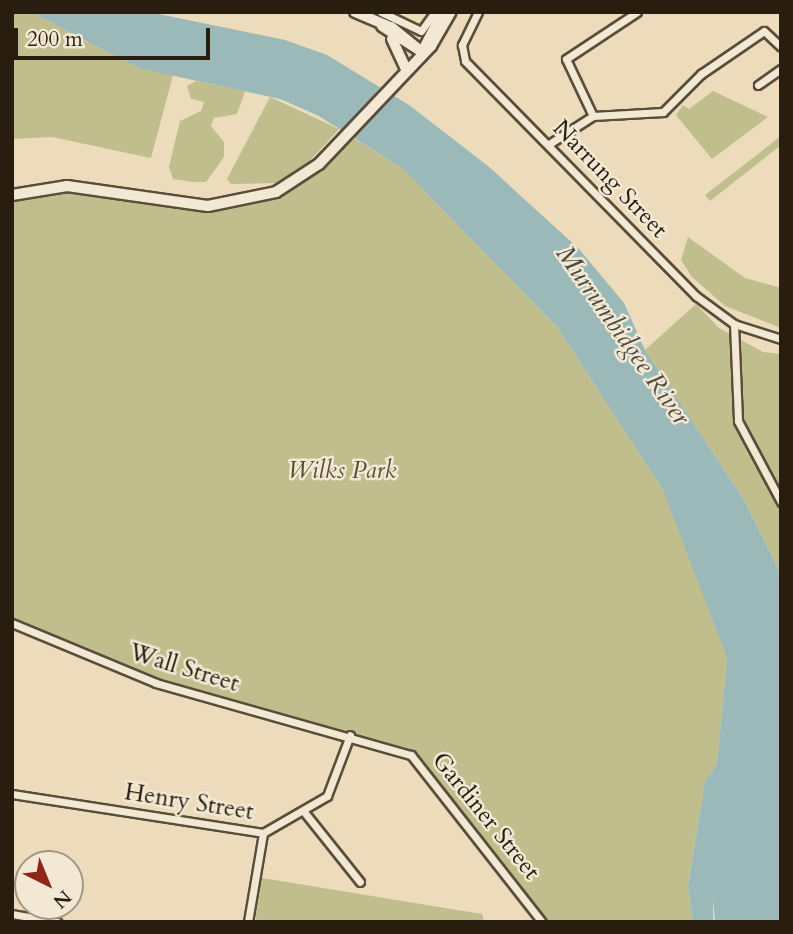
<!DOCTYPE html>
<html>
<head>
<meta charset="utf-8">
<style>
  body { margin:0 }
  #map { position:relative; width:793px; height:934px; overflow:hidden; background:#ecdcbc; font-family:Cardo,serif }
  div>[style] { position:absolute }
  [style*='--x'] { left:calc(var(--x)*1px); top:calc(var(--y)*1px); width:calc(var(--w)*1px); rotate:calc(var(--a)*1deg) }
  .green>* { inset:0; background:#bfbe8c }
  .water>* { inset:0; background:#9cb9ba }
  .roads { filter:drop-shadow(2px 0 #5a4d3a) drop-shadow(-2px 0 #5a4d3a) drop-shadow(0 2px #5a4d3a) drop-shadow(0 -2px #5a4d3a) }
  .minor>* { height:7px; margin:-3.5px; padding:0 3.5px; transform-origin:3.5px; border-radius:3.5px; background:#f3e8d3 }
  .secondary>* { height:10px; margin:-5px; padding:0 5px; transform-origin:5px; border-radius:5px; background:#f3e8d3 }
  span { translate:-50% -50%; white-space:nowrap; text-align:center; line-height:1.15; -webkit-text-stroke:5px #f3e8d3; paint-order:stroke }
  .street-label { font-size:24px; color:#291d0f }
  .park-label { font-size:24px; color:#564d34; font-style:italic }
  .water-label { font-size:26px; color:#4c4c42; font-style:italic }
  .frame { position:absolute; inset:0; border:14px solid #291d0f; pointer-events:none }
  .north { position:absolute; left:14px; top:850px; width:70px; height:70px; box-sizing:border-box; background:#f3e8d3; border:2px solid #a29785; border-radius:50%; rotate:137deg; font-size:19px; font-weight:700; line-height:28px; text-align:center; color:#291d0f }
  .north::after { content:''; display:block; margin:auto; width:24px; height:32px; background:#8f2418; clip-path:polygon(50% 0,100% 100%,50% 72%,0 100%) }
  .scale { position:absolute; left:14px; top:28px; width:196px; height:32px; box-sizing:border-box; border:4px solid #291d0f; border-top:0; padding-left:9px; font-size:21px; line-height:24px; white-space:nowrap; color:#291d0f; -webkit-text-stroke:5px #f3e8d3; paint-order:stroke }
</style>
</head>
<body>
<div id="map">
  <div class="green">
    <i style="clip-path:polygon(12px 12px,31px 12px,138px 68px,173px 75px,151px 158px,52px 137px,12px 139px)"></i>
    <i style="clip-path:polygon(196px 81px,245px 91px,237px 114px,214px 118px,211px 126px,224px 142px,224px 157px,206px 182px,192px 182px,173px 179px,169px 167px,180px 121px,201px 111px,204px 102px,191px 99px,187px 86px)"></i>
    <i style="clip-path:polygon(713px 91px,768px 117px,712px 159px,676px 115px,683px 105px,689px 109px)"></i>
    <i style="clip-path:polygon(270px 97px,339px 129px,307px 164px,276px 183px,231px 184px,227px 179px)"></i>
    <i style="clip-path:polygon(350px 136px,402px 168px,557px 327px,663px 490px,691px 551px,727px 658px,717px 764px,705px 781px,688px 884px,693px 922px,542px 922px,411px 755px,176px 690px,12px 623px,12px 195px,47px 186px,208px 206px,276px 192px)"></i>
    <i style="clip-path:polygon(781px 136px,781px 145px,710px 201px,705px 195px)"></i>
    <i style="clip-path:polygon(688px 237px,745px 278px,781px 288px,781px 328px,725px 306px,692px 277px,681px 260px)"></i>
    <i style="clip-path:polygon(696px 304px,719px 328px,763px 352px,781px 354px,781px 574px,743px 498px,645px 350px)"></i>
    <i style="clip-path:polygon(262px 878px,482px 914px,484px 922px,255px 922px)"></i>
  </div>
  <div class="water">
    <i style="clip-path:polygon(31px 12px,149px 12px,285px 40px,327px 55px,409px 105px,488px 166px,579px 249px,624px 303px,645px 350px,743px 498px,781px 574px,781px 922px,715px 922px,713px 899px,713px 922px,693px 922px,688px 885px,705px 781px,717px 764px,727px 658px,663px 490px,557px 327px,402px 168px,317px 115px,280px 99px,138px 68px)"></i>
  </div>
  <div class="roads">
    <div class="minor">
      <i style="--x:381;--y:12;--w:44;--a:25.4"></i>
      <i style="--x:421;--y:31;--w:24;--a:-54"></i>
      <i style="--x:478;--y:12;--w:37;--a:116"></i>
      <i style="--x:462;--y:45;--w:16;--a:79"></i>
      <i style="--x:465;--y:61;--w:330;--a:45.5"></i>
      <i style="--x:696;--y:296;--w:47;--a:36.4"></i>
      <i style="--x:734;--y:324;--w:49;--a:17.7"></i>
      <i style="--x:758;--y:85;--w:28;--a:-35"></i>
      <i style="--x:593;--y:116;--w:63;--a:-115.3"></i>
      <i style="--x:566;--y:59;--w:85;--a:-33.5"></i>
      <i style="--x:549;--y:144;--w:52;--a:-32.5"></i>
      <i style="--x:593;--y:116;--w:70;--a:-3.3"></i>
      <i style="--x:663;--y:112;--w:54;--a:-45"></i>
      <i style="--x:701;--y:74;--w:76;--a:-34.3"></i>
      <i style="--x:764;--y:31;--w:23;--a:43"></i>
      <i style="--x:734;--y:324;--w:97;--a:87.6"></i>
      <i style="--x:738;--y:421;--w:92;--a:62"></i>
      <i style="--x:12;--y:623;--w:156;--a:22.6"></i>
      <i style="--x:156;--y:683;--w:265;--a:15.8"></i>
      <i style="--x:411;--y:755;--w:212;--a:51.9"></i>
      <i style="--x:12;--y:794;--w:254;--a:8.8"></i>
      <i style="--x:263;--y:833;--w:74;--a:-30"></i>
      <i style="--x:327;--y:796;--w:65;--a:-69.3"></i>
      <i style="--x:305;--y:813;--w:88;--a:51.4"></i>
      <i style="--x:12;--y:914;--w:46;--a:10.1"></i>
      <i style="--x:248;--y:922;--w:90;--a:-80.4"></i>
    </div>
    <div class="secondary">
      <i style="--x:355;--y:12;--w:39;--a:23"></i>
      <i style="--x:391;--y:27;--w:40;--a:39"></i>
      <i style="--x:382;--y:26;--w:48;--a:33"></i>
      <i style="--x:392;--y:39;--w:33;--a:65"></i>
      <i style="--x:422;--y:52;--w:45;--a:-62.3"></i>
      <i style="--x:12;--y:195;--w:56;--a:-9.3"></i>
      <i style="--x:67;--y:186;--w:142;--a:8.1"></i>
      <i style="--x:208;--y:206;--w:69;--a:-11.6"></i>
      <i style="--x:276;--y:192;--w:51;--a:-33.1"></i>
      <i style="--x:319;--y:164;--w:163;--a:-46.5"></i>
      <i style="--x:431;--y:46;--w:39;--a:-60"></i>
    </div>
  </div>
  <div class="street-label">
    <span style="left:610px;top:179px;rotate:46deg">Narrung Street</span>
    <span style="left:184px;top:668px;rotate:17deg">Wall Street</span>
    <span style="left:189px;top:802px;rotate:9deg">Henry Street</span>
    <span style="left:486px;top:816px;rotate:51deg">Gardiner Street</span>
  </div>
  <div class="park-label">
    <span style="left:342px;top:471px">Wilks Park</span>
  </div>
  <div class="water-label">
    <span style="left:623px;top:335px;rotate:55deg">Murrumbidgee River</span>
  </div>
  <div class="frame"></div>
  <div class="north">N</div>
  <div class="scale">200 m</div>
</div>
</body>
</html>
